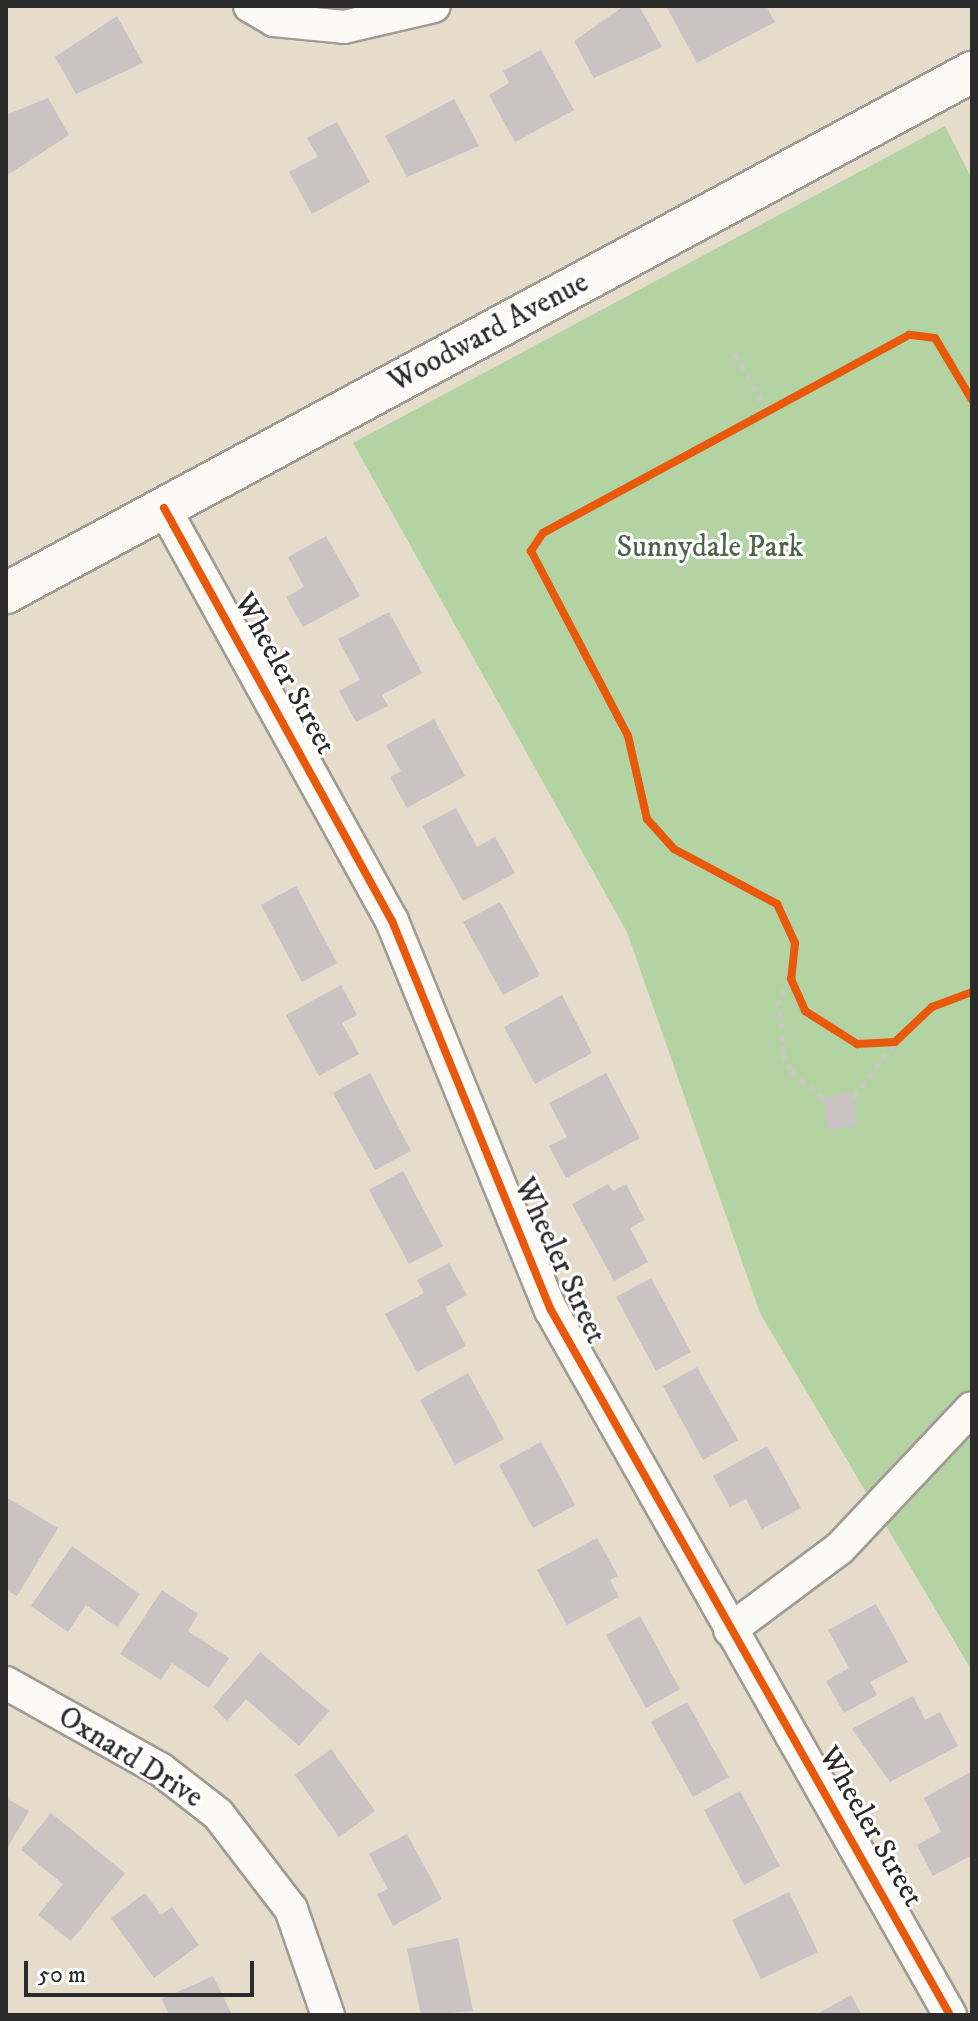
<!DOCTYPE html>
<html>
<head>
<meta charset="utf-8">
<style>
  body { margin:0 }
  #map { position:relative; width:978px; height:2021px; overflow:hidden; background:#e5dccb; font-family:"IM FELL DW Pica",serif }
  div>[style] { position:absolute }
  [style*='--x'] { left:calc(var(--x)*1px); top:calc(var(--y)*1px); width:calc(var(--w)*1px); rotate:calc(var(--a)*1deg) }
  .green>* { inset:0; background:#b4d3a3 }
  .building>* { inset:0; background:#cbc2c3 }
  .path>* { height:5px; margin-top:-2.5px; transform-origin:0; background:repeating-linear-gradient(90deg,#c9c7c2 0 6px,transparent 0 12px) }
  .roads { filter:drop-shadow(2px 0 #a19c93) drop-shadow(-2px 0 #a19c93) drop-shadow(0 2px #a19c93) drop-shadow(0 -2px #a19c93) }
  .minor>* { height:32px; margin:-16px; padding:0 16px; transform-origin:16px; border-radius:16px; background:#fbfaf7 }
  .major>* { height:40px; margin:-20px; padding:0 20px; transform-origin:20px; border-radius:20px; background:#fbfaf7 }
  .cycleway>* { height:8px; margin:-4px; padding:0 4px; transform-origin:4px; border-radius:4px; background:#e8590c }
  span { translate:-50% -50%; white-space:nowrap; text-align:center; line-height:1.15; -webkit-text-stroke:6px #fff; paint-order:stroke }
  .street-label { font-size:30px; color:#2b2b2b }
  .park-label { font-size:30px; color:#4d6349 }
  .frame { position:absolute; inset:0; border:8px solid #2b2b2b; pointer-events:none }
  .scale { position:absolute; left:24px; top:1961px; width:230px; height:36px; box-sizing:border-box; border:4px solid #2b2b2b; border-top:0; padding-left:10px; font-size:24px; line-height:28px; white-space:nowrap; color:#2b2b2b; -webkit-text-stroke:6px #fff; paint-order:stroke }
</style>
</head>
<body>
<div id="map">
  <div class="green">
    <i style="clip-path:polygon(945px 126px,972px 179px,972px 1671px,760px 1313px,627px 932px,353px 443px)"></i>
  </div>
  <div class="building">
    <i style="clip-path:polygon(624px 6px,639px 6px,662px 47px,594px 78px,574px 41px)"></i>
    <i style="clip-path:polygon(666px 6px,766px 6px,775px 22px,697px 63px)"></i>
    <i style="clip-path:polygon(117px 16px,143px 63px,76px 94px,55px 57px)"></i>
    <i style="clip-path:polygon(541px 50px,574px 110px,515px 142px,489px 95px,509px 83px,503px 71px)"></i>
    <i style="clip-path:polygon(48px 98px,69px 135px,6px 176px,6px 115px)"></i>
    <i style="clip-path:polygon(454px 99px,479px 146px,407px 177px,385px 136px)"></i>
    <i style="clip-path:polygon(337px 122px,370px 182px,312px 214px,289px 172px,318px 157px,307px 138px)"></i>
    <i style="clip-path:polygon(326px 536px,360px 596px,303px 627px,286px 597px,304px 587px,288px 557px)"></i>
    <i style="clip-path:polygon(389px 612px,422px 673px,382px 695px,388px 706px,356px 722px,339px 691px,360px 680px,338px 639px)"></i>
    <i style="clip-path:polygon(434px 719px,465px 776px,407px 808px,390px 777px,401px 771px,386px 745px)"></i>
    <i style="clip-path:polygon(456px 808px,477px 847px,495px 837px,515px 873px,463px 901px,422px 826px)"></i>
    <i style="clip-path:polygon(296px 886px,337px 963px,302px 982px,261px 905px)"></i>
    <i style="clip-path:polygon(500px 902px,540px 975px,503px 995px,463px 922px)"></i>
    <i style="clip-path:polygon(341px 985px,357px 1015px,342px 1023px,359px 1054px,319px 1076px,286px 1015px)"></i>
    <i style="clip-path:polygon(562px 995px,592px 1053px,535px 1084px,504px 1027px)"></i>
    <i style="clip-path:polygon(370px 1073px,411px 1151px,375px 1170px,333px 1093px)"></i>
    <i style="clip-path:polygon(606px 1073px,640px 1138px,566px 1178px,549px 1146px,567px 1137px,549px 1103px)"></i>
    <i style="clip-path:polygon(852px 1092px,858px 1125px,828px 1130px,823px 1098px)"></i>
    <i style="clip-path:polygon(403px 1171px,443px 1246px,409px 1264px,369px 1190px)"></i>
    <i style="clip-path:polygon(608px 1184px,613px 1191px,626px 1184px,645px 1220px,630px 1228px,648px 1262px,614px 1281px,572px 1204px)"></i>
    <i style="clip-path:polygon(449px 1263px,467px 1295px,445px 1307px,466px 1346px,417px 1372px,385px 1314px,424px 1293px,417px 1280px)"></i>
    <i style="clip-path:polygon(651px 1278px,691px 1352px,656px 1371px,616px 1297px)"></i>
    <i style="clip-path:polygon(697px 1367px,738px 1440px,703px 1460px,663px 1386px)"></i>
    <i style="clip-path:polygon(468px 1373px,504px 1439px,455px 1465px,420px 1400px)"></i>
    <i style="clip-path:polygon(541px 1442px,575px 1505px,533px 1528px,499px 1465px)"></i>
    <i style="clip-path:polygon(767px 1446px,801px 1508px,762px 1529px,746px 1499px,730px 1507px,713px 1476px)"></i>
    <i style="clip-path:polygon(6px 1497px,58px 1528px,17px 1596px,6px 1590px)"></i>
    <i style="clip-path:polygon(597px 1538px,618px 1576px,610px 1580px,619px 1597px,567px 1625px,537px 1570px)"></i>
    <i style="clip-path:polygon(72px 1546px,140px 1594px,117px 1627px,86px 1605px,68px 1632px,31px 1606px)"></i>
    <i style="clip-path:polygon(162px 1590px,198px 1614px,188px 1631px,229px 1658px,209px 1688px,172px 1663px,161px 1680px,120px 1654px)"></i>
    <i style="clip-path:polygon(876px 1604px,908px 1662px,870px 1682px,877px 1695px,844px 1713px,826px 1681px,849px 1668px,828px 1630px)"></i>
    <i style="clip-path:polygon(640px 1616px,680px 1689px,646px 1708px,606px 1635px)"></i>
    <i style="clip-path:polygon(260px 1652px,329px 1711px,299px 1746px,246px 1699px,227px 1721px,213px 1707px)"></i>
    <i style="clip-path:polygon(913px 1696px,925px 1720px,940px 1712px,958px 1746px,890px 1782px,852px 1729px)"></i>
    <i style="clip-path:polygon(687px 1702px,729px 1777px,693px 1797px,651px 1722px)"></i>
    <i style="clip-path:polygon(331px 1749px,375px 1811px,339px 1837px,295px 1775px)"></i>
    <i style="clip-path:polygon(972px 1771px,972px 1855px,933px 1876px,917px 1845px,941px 1832px,924px 1798px)"></i>
    <i style="clip-path:polygon(740px 1791px,780px 1866px,744px 1885px,704px 1810px)"></i>
    <i style="clip-path:polygon(6px 1798px,29px 1811px,6px 1850px)"></i>
    <i style="clip-path:polygon(51px 1813px,125px 1873px,71px 1941px,38px 1915px,63px 1884px,21px 1850px)"></i>
    <i style="clip-path:polygon(407px 1834px,442px 1899px,393px 1926px,377px 1894px,388px 1889px,369px 1854px)"></i>
    <i style="clip-path:polygon(789px 1892px,818px 1952px,761px 1979px,732px 1920px)"></i>
    <i style="clip-path:polygon(145px 1893px,161px 1915px,172px 1907px,199px 1945px,154px 1978px,111px 1918px)"></i>
    <i style="clip-path:polygon(458px 1938px,473px 2011px,421px 2015px,407px 1949px)"></i>
    <i style="clip-path:polygon(213px 1976px,232px 2015px,169px 2015px,162px 1999px)"></i>
    <i style="clip-path:polygon(851px 1995px,862px 2015px,821px 2015px,819px 2013px)"></i>
  </div>
  <div class="path">
    <i style="--x:735;--y:354;--w:65;--a:60.7"></i>
    <i style="--x:791;--y:979;--w:23;--a:121"></i>
    <i style="--x:779;--y:999;--w:54;--a:85.8"></i>
    <i style="--x:783;--y:1053;--w:20;--a:66"></i>
    <i style="--x:791;--y:1071;--w:46;--a:40.6"></i>
    <i style="--x:854;--y:1097;--w:69;--a:-53.3"></i>
  </div>
  <div class="roads">
    <div class="minor">
      <i style="--x:250;--y:6;--w:28;--a:30"></i>
      <i style="--x:274;--y:20;--w:70;--a:5.7"></i>
      <i style="--x:344;--y:27;--w:92;--a:-13.1"></i>
      <i style="--x:164;--y:508;--w:472;--a:61.1"></i>
      <i style="--x:392;--y:921;--w:420;--a:67.8"></i>
      <i style="--x:551;--y:1310;--w:810;--a:60.49"></i>
      <i style="--x:730;--y:1630;--w:137;--a:-36.7"></i>
      <i style="--x:840;--y:1548;--w:192;--a:-46.7"></i>
      <i style="--x:6;--y:1683;--w:176;--a:29.2"></i>
      <i style="--x:160;--y:1769;--w:73;--a:37.8"></i>
      <i style="--x:218;--y:1814;--w:120;--a:52.5"></i>
      <i style="--x:291;--y:1909;--w:112;--a:70.8"></i>
    </div>
    <div class="major">
      <i style="--x:6;--y:593;--w:1098;--a:-28.34"></i>
    </div>
  </div>
  <div class="cycleway">
    <i style="--x:972;--y:400;--w:72;--a:-120.8"></i>
    <i style="--x:935;--y:338;--w:26;--a:-173"></i>
    <i style="--x:909;--y:335;--w:416;--a:151.6"></i>
    <i style="--x:543;--y:533;--w:22;--a:124"></i>
    <i style="--x:531;--y:551;--w:209;--a:62.3"></i>
    <i style="--x:628;--y:736;--w:85;--a:77.1"></i>
    <i style="--x:647;--y:819;--w:40;--a:48"></i>
    <i style="--x:674;--y:849;--w:117;--a:28.1"></i>
    <i style="--x:777;--y:904;--w:43;--a:65.2"></i>
    <i style="--x:795;--y:943;--w:36;--a:96"></i>
    <i style="--x:791;--y:979;--w:35;--a:66"></i>
    <i style="--x:805;--y:1011;--w:62;--a:32.4"></i>
    <i style="--x:857;--y:1044;--w:38;--a:-3"></i>
    <i style="--x:895;--y:1042;--w:51;--a:-43.4"></i>
    <i style="--x:932;--y:1007;--w:43;--a:-20.6"></i>
    <i style="--x:164;--y:508;--w:472;--a:61.1"></i>
    <i style="--x:392;--y:921;--w:420;--a:67.8"></i>
    <i style="--x:551;--y:1310;--w:810;--a:60.49"></i>
  </div>
  <div class="street-label">
    <span style="left:489px;top:333px;rotate:-28deg">Woodward Avenue</span>
    <span style="left:284px;top:674px;rotate:61deg">Wheeler Street</span>
    <span style="left:559px;top:1261px;rotate:65deg">Wheeler Street</span>
    <span style="left:130px;top:1758px;rotate:32deg">Oxnard Drive</span>
    <span style="left:870px;top:1827px;rotate:60deg">Wheeler Street</span>
  </div>
  <div class="park-label">
    <span style="left:710px;top:548px">Sunnydale Park</span>
  </div>
  <div class="frame"></div>
  <div class="scale">50 m</div>
</div>
</body>
</html>
